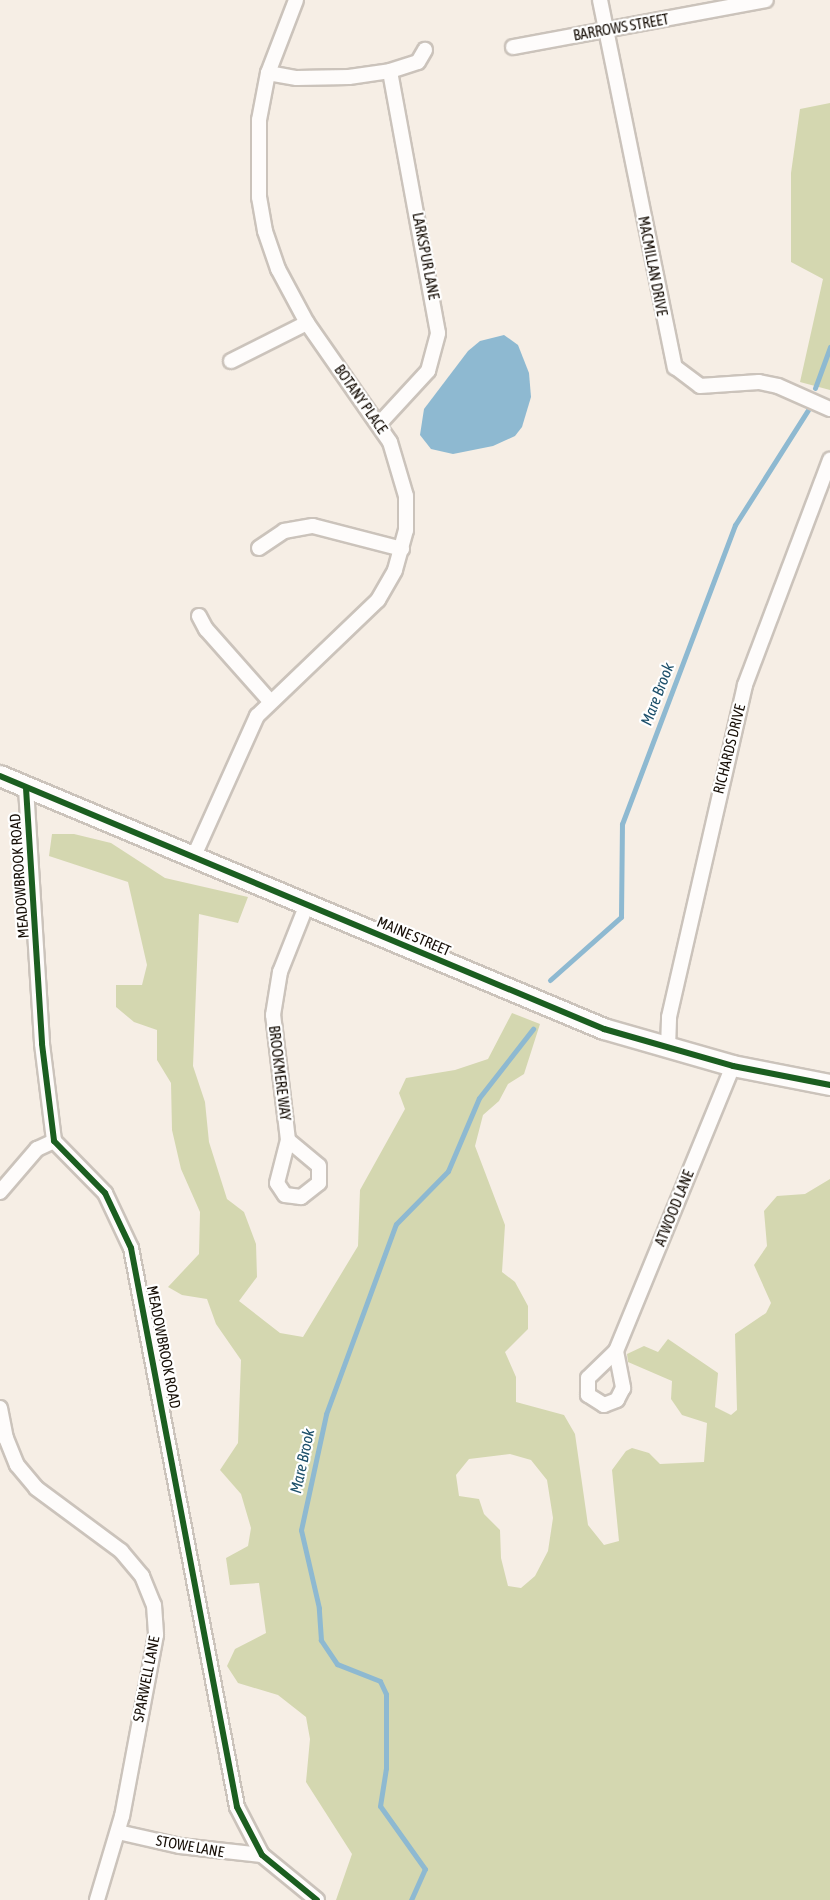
<!DOCTYPE html>
<html>
<head>
<meta charset="utf-8">
<style>
  body { margin:0 }
  #map { position:relative; width:830px; height:1900px; overflow:hidden; background:#f6eee5; font-family:"Asap Condensed",sans-serif }
  div>[style] { position:absolute }
  [style*='--x'] { left:calc(var(--x)*1px); top:calc(var(--y)*1px); width:calc(var(--w)*1px); rotate:calc(var(--a)*1deg) }
  .forest>* { inset:0; background:#d4d7b0 }
  .water>* { inset:0; background:#8eb9d1 }
  .stream>* { height:5px; margin:-2.5px; padding:0 2.5px; transform-origin:2.5px; border-radius:2.5px; background:#8eb9d1 }
  .roads { filter:drop-shadow(2px 0 #cbc3bb) drop-shadow(-2px 0 #cbc3bb) drop-shadow(0 2px #cbc3bb) drop-shadow(0 -2px #cbc3bb) }
  .street>* { height:14px; margin:-7px; padding:0 7px; transform-origin:7px; border-radius:7px; background:#fefcfb }
  .secondary>* { height:20px; margin:-10px; padding:0 10px; transform-origin:10px; border-radius:10px; background:#fefcfb }
  .cycleway>* { height:6px; margin:-3px; padding:0 3px; transform-origin:3px; border-radius:3px; background:#1b5e20 }
  span { translate:-50% -50%; white-space:nowrap; text-align:center; line-height:1.15; -webkit-text-stroke:4.5px #fff; paint-order:stroke }
  .street-label { font-size:15px; color:#160e06 }
  .water-label { font-size:16px; color:#1c4f6a; font-style:italic }
</style>
</head>
<body>
<div id="map">
  <div class="forest">
    <i style="clip-path:polygon(830px 103px,830px 390px,800px 382px,823px 279px,791px 262px,791px 173px,800px 109px)"></i>
    <i style="clip-path:polygon(evenodd,52px 834px,74px 834px,111px 843px,165px 878px,248px 897px,238px 923px,199px 914px,193px 1066px,205px 1102px,209px 1142px,227px 1199px,244px 1212px,256px 1244px,257px 1277px,239px 1301px,280px 1333px,303px 1337px,358px 1246px,360px 1190px,405px 1109px,399px 1093px,406px 1078px,455px 1070px,488px 1059px,512px 1013px,540px 1024px,524px 1074px,508px 1084px,499px 1101px,483px 1115px,475px 1146px,505px 1225px,502px 1272px,515px 1282px,528px 1306px,528px 1329px,505px 1352px,516px 1377px,516px 1402px,564px 1415px,575px 1434px,588px 1525px,604px 1545px,619px 1541px,612px 1470px,626px 1451px,632px 1448px,649px 1453px,660px 1464px,704px 1462px,707px 1423px,682px 1415px,671px 1399px,672px 1381px,628px 1362px,627px 1354px,644px 1346px,658px 1352px,668px 1339px,718px 1373px,715px 1407px,731px 1415px,737px 1410px,735px 1334px,766px 1313px,771px 1303px,754px 1265px,767px 1246px,764px 1211px,777px 1196px,805px 1194px,830px 1179px,830px 1900px,336px 1900px,352px 1854px,306px 1782px,310px 1739px,306px 1717px,278px 1695px,238px 1683px,227px 1666px,235px 1649px,266px 1633px,259px 1583px,230px 1585px,226px 1558px,248px 1546px,251px 1528px,241px 1494px,220px 1470px,238px 1443px,241px 1360px,216px 1324px,207px 1299px,182px 1295px,168px 1287px,199px 1254px,200px 1212px,181px 1169px,172px 1130px,171px 1083px,157px 1060px,157px 1030px,134px 1022px,116px 1007px,116px 985px,142px 985px,147px 965px,128px 882px,49px 856px,52px 834px,510px 1454px,531px 1460px,547px 1480px,553px 1518px,548px 1551px,535px 1576px,521px 1588px,508px 1586px,501px 1558px,500px 1530px,484px 1514px,479px 1499px,459px 1496px,456px 1475px,469px 1459px,510px 1454px)"></i>
  </div>
  <div class="water">
    <i style="clip-path:polygon(504px 335px,518px 345px,529px 373px,531px 397px,522px 427px,515px 436px,493px 446px,453px 454px,431px 449px,420px 435px,424px 409px,468px 351px,480px 341px)"></i>
  </div>
  <div class="stream">
    <i style="--x:815;--y:388;--w:44;--a:-69.9"></i>
    <i style="--x:550;--y:980;--w:95;--a:-41.6"></i>
    <i style="--x:621;--y:917;--w:93;--a:-89.4"></i>
    <i style="--x:622;--y:824;--w:320;--a:-69.3"></i>
    <i style="--x:735;--y:525;--w:136;--a:-57.6"></i>
    <i style="--x:411;--y:1900;--w:34;--a:-66"></i>
    <i style="--x:425;--y:1869;--w:77;--a:-125.5"></i>
    <i style="--x:380;--y:1806;--w:38;--a:-81"></i>
    <i style="--x:386;--y:1768;--w:74;--a:-90"></i>
    <i style="--x:386;--y:1694;--w:14;--a:-115"></i>
    <i style="--x:380;--y:1681;--w:46;--a:-158.4"></i>
    <i style="--x:337;--y:1664;--w:29;--a:-124"></i>
    <i style="--x:321;--y:1640;--w:32;--a:-94"></i>
    <i style="--x:319;--y:1608;--w:80;--a:-103"></i>
    <i style="--x:301;--y:1530;--w:119;--a:-77.8"></i>
    <i style="--x:326;--y:1414;--w:202;--a:-69.8"></i>
    <i style="--x:396;--y:1224;--w:74;--a:-45.5"></i>
    <i style="--x:448;--y:1171;--w:79;--a:-67"></i>
    <i style="--x:479;--y:1098;--w:88;--a:-52"></i>
  </div>
  <div class="roads">
    <div class="street">
      <i style="--x:600;--y:0;--w:375;--a:78.5"></i>
      <i style="--x:675;--y:367;--w:31;--a:37"></i>
      <i style="--x:700;--y:386;--w:59;--a:-3.9"></i>
      <i style="--x:759;--y:382;--w:19;--a:12"></i>
      <i style="--x:778;--y:386;--w:57;--a:23.9"></i>
      <i style="--x:513;--y:47;--w:257;--a:-10.5"></i>
      <i style="--x:268;--y:73;--w:29;--a:10"></i>
      <i style="--x:297;--y:78;--w:52;--a:-1.1"></i>
      <i style="--x:349;--y:77;--w:41;--a:-8.3"></i>
      <i style="--x:390;--y:71;--w:29;--a:-18"></i>
      <i style="--x:418;--y:62;--w:14;--a:-60"></i>
      <i style="--x:231;--y:361;--w:85;--a:-26.6"></i>
      <i style="--x:380;--y:423;--w:71;--a:-47.3"></i>
      <i style="--x:428;--y:371;--w:39;--a:-75"></i>
      <i style="--x:438;--y:333;--w:266;--a:-100.4"></i>
      <i style="--x:259;--y:548;--w:30;--a:-34"></i>
      <i style="--x:284;--y:531;--w:29;--a:-10"></i>
      <i style="--x:313;--y:526;--w:92;--a:14.5"></i>
      <i style="--x:199;--y:616;--w:15;--a:62"></i>
      <i style="--x:206;--y:629;--w:96;--a:48.4"></i>
      <i style="--x:26;--y:788;--w:256;--a:86.4"></i>
      <i style="--x:42;--y:1044;--w:98;--a:82.9"></i>
      <i style="--x:54;--y:1141;--w:73;--a:45.6"></i>
      <i style="--x:105;--y:1193;--w:61;--a:64.7"></i>
      <i style="--x:131;--y:1248;--w:569;--a:79.26"></i>
      <i style="--x:237;--y:1807;--w:54;--a:62.5"></i>
      <i style="--x:262;--y:1855;--w:71;--a:39.3"></i>
      <i style="--x:194;--y:856;--w:154;--a:-65.8"></i>
      <i style="--x:257;--y:716;--w:168;--a:-43.8"></i>
      <i style="--x:378;--y:600;--w:34;--a:-60"></i>
      <i style="--x:395;--y:570;--w:41;--a:-74.6"></i>
      <i style="--x:406;--y:530;--w:34;--a:-90"></i>
      <i style="--x:406;--y:496;--w:56;--a:-106.5"></i>
      <i style="--x:390;--y:442;--w:145;--a:-124.9"></i>
      <i style="--x:307;--y:323;--w:61;--a:-118.2"></i>
      <i style="--x:278;--y:269;--w:40;--a:-108.9"></i>
      <i style="--x:265;--y:231;--w:35;--a:-100"></i>
      <i style="--x:259;--y:197;--w:77;--a:-90"></i>
      <i style="--x:259;--y:120;--w:48;--a:-79.2"></i>
      <i style="--x:268;--y:73;--w:78;--a:-69"></i>
      <i style="--x:668;--y:1048;--w:31;--a:-88"></i>
      <i style="--x:669;--y:1017;--w:341;--a:-77.1"></i>
      <i style="--x:745;--y:685;--w:241;--a:-69.3"></i>
      <i style="--x:288;--y:1140;--w:126;--a:-96.8"></i>
      <i style="--x:273;--y:1015;--w:44;--a:-80.8"></i>
      <i style="--x:280;--y:972;--w:73;--a:-68.3"></i>
      <i style="--x:288;--y:1140;--w:40;--a:40"></i>
      <i style="--x:319;--y:1166;--w:17;--a:90"></i>
      <i style="--x:319;--y:1183;--w:23;--a:142"></i>
      <i style="--x:301;--y:1197;--w:16;--a:-173"></i>
      <i style="--x:285;--y:1195;--w:14;--a:-124"></i>
      <i style="--x:277;--y:1183;--w:44;--a:-75.7"></i>
      <i style="--x:0;--y:1192;--w:57;--a:-49.3"></i>
      <i style="--x:37;--y:1149;--w:19;--a:-25"></i>
      <i style="--x:616;--y:1351;--w:308;--a:-67.7"></i>
      <i style="--x:616;--y:1351;--w:38;--a:79"></i>
      <i style="--x:623;--y:1388;--w:13;--a:117"></i>
      <i style="--x:617;--y:1400;--w:14;--a:159"></i>
      <i style="--x:604;--y:1405;--w:19;--a:-148"></i>
      <i style="--x:588;--y:1395;--w:17;--a:-90"></i>
      <i style="--x:588;--y:1378;--w:39;--a:-44"></i>
      <i style="--x:0;--y:1408;--w:31;--a:79"></i>
      <i style="--x:6;--y:1438;--w:29;--a:68"></i>
      <i style="--x:17;--y:1465;--w:30;--a:50"></i>
      <i style="--x:36;--y:1488;--w:106;--a:36.5"></i>
      <i style="--x:121;--y:1551;--w:33;--a:50"></i>
      <i style="--x:142;--y:1576;--w:31;--a:68"></i>
      <i style="--x:154;--y:1605;--w:30;--a:86"></i>
      <i style="--x:156;--y:1635;--w:184;--a:100.6"></i>
      <i style="--x:122;--y:1816;--w:88;--a:106.6"></i>
      <i style="--x:118;--y:1832;--w:64;--a:12.7"></i>
      <i style="--x:180;--y:1846;--w:82;--a:6.3"></i>
    </div>
    <div class="secondary">
      <i style="--x:0;--y:776;--w:655;--a:22.73"></i>
      <i style="--x:604;--y:1029;--w:134;--a:16"></i>
      <i style="--x:733;--y:1066;--w:99;--a:11.1"></i>
    </div>
  </div>
  <div class="cycleway">
    <i style="--x:0;--y:776;--w:655;--a:22.73"></i>
    <i style="--x:604;--y:1029;--w:134;--a:16"></i>
    <i style="--x:733;--y:1066;--w:99;--a:11.1"></i>
    <i style="--x:26;--y:788;--w:256;--a:86.4"></i>
    <i style="--x:42;--y:1044;--w:98;--a:82.9"></i>
    <i style="--x:54;--y:1141;--w:73;--a:45.6"></i>
    <i style="--x:105;--y:1193;--w:61;--a:64.7"></i>
    <i style="--x:131;--y:1248;--w:569;--a:79.26"></i>
    <i style="--x:237;--y:1807;--w:54;--a:62.5"></i>
    <i style="--x:262;--y:1855;--w:71;--a:39.3"></i>
  </div>
  <div class="street-label">
    <span style="left:621px;top:27px;rotate:-10deg">BARROWS STREET</span>
    <span style="left:426px;top:256px;rotate:79deg">LARKSPUR LANE</span>
    <span style="left:653px;top:266px;rotate:79deg">MACMILLAN DRIVE</span>
    <span style="left:361px;top:399px;rotate:55deg">BOTANY PLACE</span>
    <span style="left:729px;top:749px;rotate:-76deg">RICHARDS DRIVE</span>
    <span style="left:19px;top:876px;rotate:-94deg">MEADOWBROOK ROAD</span>
    <span style="left:414px;top:936px;rotate:23deg">MAINE STREET</span>
    <span style="left:280px;top:1073px;rotate:83deg">BROOKMERE WAY</span>
    <span style="left:674px;top:1208px;rotate:-68deg">ATWOOD LANE</span>
    <span style="left:164px;top:1347px;rotate:79deg">MEADOWBROOK ROAD</span>
    <span style="left:146px;top:1679px;rotate:-79deg">SPARWELL LANE</span>
    <span style="left:190px;top:1846px;rotate:10deg">STOWE LANE</span>
  </div>
  <div class="water-label">
    <span style="left:657px;top:694px;rotate:-69deg">Mare Brook</span>
    <span style="left:302px;top:1461px;rotate:-78deg">Mare Brook</span>
  </div>
</div>
</body>
</html>
